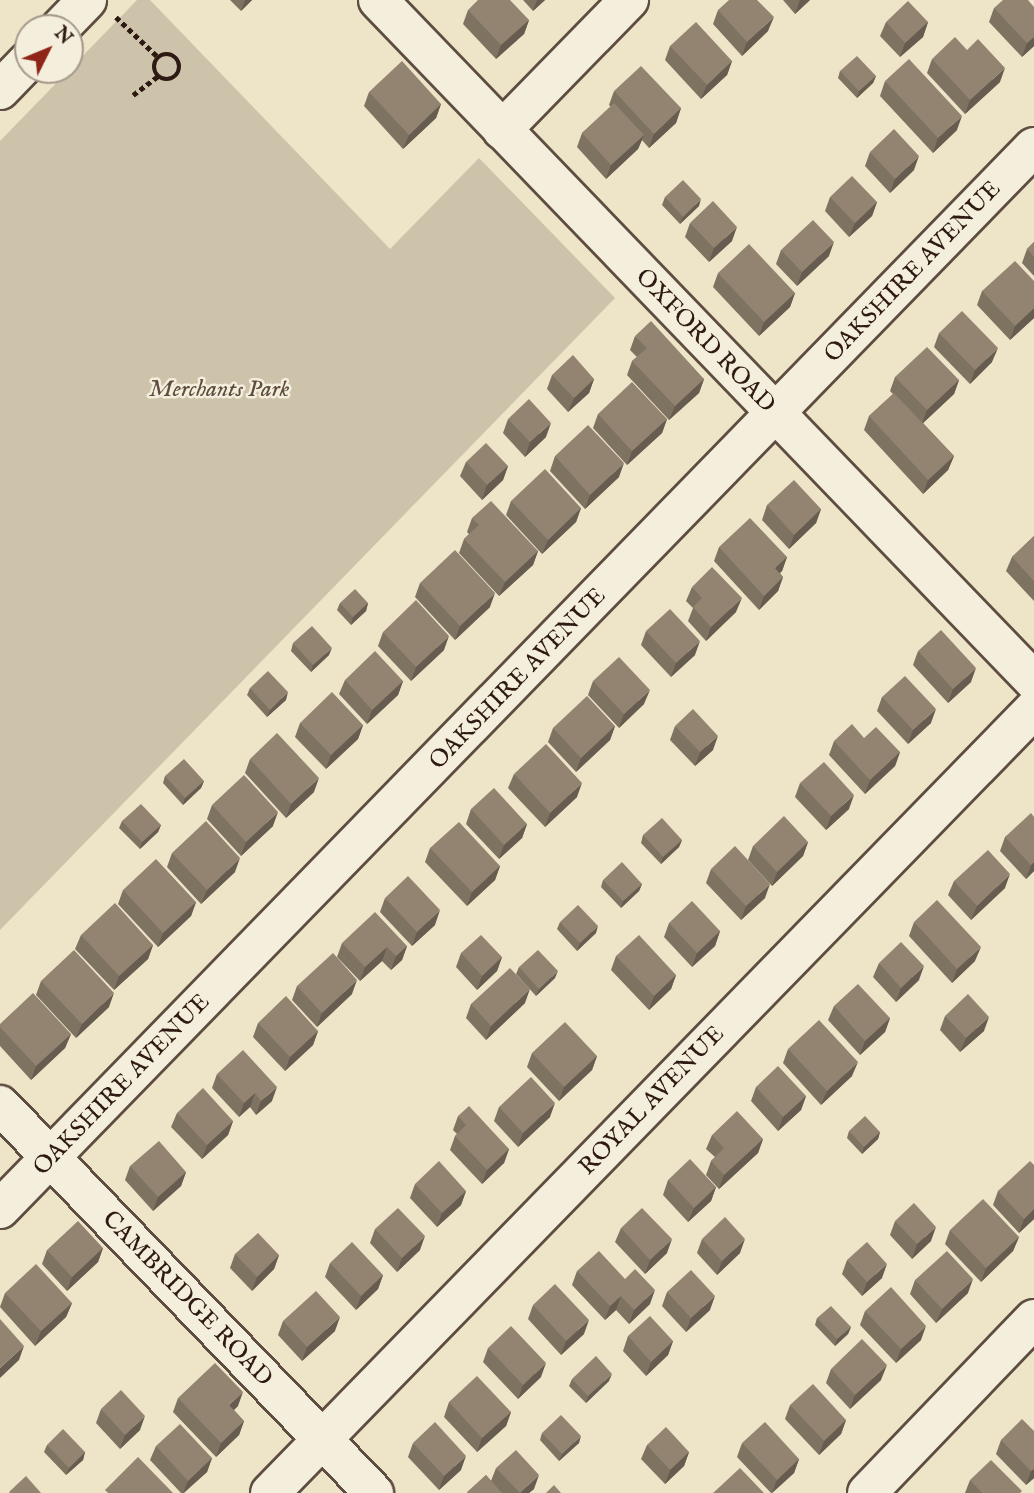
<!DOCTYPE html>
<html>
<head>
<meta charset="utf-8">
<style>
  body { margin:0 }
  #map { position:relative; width:1034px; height:1493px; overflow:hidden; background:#eee5c9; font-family:"IM FELL English",serif }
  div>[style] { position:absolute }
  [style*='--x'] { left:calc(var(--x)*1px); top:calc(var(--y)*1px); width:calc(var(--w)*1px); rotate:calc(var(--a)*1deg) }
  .green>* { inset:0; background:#cdc2aa }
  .path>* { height:4.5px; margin-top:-2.25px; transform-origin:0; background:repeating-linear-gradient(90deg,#2e1a12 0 5px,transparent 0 8.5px) }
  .path>.ring { margin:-2.25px; padding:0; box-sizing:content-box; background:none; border:4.5px solid #2e1a12; border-radius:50% }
  .roads { filter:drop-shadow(2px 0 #5e4d40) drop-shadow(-2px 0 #5e4d40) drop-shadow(0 2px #5e4d40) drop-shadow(0 -2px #5e4d40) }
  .minor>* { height:38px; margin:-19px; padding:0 19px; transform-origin:19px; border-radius:19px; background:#f4eedc }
  .wall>* { inset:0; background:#7e7261 }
  .shaded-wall>* { inset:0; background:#665c4f }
  .building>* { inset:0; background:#928471 }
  span { translate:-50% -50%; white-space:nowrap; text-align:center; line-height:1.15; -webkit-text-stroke:5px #f4eedc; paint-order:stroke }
  .street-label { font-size:24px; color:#2e1a12 }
  .park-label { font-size:24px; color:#5e4c40; font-style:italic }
  .north { position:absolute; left:14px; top:14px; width:70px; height:70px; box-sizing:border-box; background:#f4eedc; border:2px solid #a5998b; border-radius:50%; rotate:47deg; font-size:19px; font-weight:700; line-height:28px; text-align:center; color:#2e1a12 }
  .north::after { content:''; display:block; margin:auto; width:24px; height:32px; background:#8f2418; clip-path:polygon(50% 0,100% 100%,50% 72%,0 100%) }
</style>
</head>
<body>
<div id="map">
  <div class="green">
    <i style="clip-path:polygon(137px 0,150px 0,390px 249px,479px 158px,615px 298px,0 930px,0 141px)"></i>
  </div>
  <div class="path">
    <i style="--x:116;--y:17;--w:58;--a:43.6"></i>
    <i class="ring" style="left:154px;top:54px;width:21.5px;height:21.5px"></i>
    <i style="--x:133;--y:95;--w:31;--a:-37"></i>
  </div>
  <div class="roads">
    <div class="minor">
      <i style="--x:378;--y:0;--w:946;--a:46.07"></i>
      <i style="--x:60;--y:28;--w:39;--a:-46"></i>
      <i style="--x:0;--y:90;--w:40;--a:-46"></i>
      <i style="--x:502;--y:130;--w:182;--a:-45.7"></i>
      <i style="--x:0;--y:1105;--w:539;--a:46.05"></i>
      <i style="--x:0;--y:1209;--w:1482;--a:-45.77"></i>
      <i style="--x:270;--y:1493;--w:1095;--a:-45.74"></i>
      <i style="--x:867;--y:1493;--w:241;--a:-46.2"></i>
    </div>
  </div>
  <div class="wall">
    <i style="clip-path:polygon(230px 0,252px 0,241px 11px)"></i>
    <i style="clip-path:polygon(523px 0,545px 0,533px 11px)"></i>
    <i style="clip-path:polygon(783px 0,810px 0,795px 14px)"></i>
    <i style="clip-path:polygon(1034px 7px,1034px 46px,1022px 57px,989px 22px,994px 8px)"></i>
    <i style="clip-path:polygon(468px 10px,529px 20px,524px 34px,496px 59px,463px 24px)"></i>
    <i style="clip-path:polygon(718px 10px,768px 31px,742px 56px,713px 24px)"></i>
    <i style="clip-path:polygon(886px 22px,928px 22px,923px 37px,900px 57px,880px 36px)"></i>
    <i style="clip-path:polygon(670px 46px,732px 61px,727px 75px,701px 99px,665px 60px)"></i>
    <i style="clip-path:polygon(932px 59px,1000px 82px,965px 114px,927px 73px)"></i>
    <i style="clip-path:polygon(840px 71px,876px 76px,873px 83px,857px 98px,838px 78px)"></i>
    <i style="clip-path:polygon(885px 81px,957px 130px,933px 153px,880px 96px)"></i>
    <i style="clip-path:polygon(614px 91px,681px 108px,676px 123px,649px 148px,642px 140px,638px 149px,606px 179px,577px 147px,582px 133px,611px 107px,609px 105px)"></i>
    <i style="clip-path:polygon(369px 92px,441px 104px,436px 118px,403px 149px,364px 106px)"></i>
    <i style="clip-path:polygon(870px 152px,914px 170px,890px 193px,865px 166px)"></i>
    <i style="clip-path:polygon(665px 197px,699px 206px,680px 224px,662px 205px)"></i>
    <i style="clip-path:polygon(830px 197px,877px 202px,872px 216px,849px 237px,825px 211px)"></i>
    <i style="clip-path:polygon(690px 223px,732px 241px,709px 262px,685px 237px)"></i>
    <i style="clip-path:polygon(1034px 242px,1034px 276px,1022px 263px,1027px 249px)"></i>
    <i style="clip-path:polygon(781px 250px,829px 256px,797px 286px,776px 264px)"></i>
    <i style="clip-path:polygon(718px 273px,795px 293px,790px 307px,759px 336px,713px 287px)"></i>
    <i style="clip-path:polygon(1034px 281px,1034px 318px,1010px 340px,977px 305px,982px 291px)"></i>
    <i style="clip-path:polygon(939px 333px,992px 362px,970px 384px,934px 347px)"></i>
    <i style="clip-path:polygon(635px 336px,704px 379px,699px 393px,669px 420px,627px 375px,632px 361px,637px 357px,630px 350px)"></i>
    <i style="clip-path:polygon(552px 375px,594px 379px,589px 393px,568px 412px,547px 389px)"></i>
    <i style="clip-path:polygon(895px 377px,959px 380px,954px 394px,923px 423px,954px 456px,948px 470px,923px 494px,864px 430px,869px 416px,893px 394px,890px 391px)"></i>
    <i style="clip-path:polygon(598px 414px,667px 419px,662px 433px,627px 465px,593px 428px)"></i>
    <i style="clip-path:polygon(508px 419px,546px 437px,525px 457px,503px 433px)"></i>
    <i style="clip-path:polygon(555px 456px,619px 477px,585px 509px,550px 471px)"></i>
    <i style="clip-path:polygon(466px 462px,508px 466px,503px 480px,482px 500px,460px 476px)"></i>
    <i style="clip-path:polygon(511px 501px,581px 508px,576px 522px,542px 554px,506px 515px)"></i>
    <i style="clip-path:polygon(767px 505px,821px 509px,816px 523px,789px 549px,762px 520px)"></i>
    <i style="clip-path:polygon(472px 518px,538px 551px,533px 565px,499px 596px,459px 553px,464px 539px,469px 534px,467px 532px)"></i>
    <i style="clip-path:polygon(1034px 536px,1034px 601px,1006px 571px,1012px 557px)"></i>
    <i style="clip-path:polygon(719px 547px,787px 557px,782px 571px,780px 573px,783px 577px,778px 591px,759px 610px,714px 561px)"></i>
    <i style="clip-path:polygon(420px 583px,490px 607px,455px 640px,415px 597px)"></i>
    <i style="clip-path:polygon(692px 587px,736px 612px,706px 641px,688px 621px,693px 608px,686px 601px)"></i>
    <i style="clip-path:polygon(340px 603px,368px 603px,366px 611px,351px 625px,337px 610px)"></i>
    <i style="clip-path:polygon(646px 631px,695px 655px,671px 677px,641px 645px)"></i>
    <i style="clip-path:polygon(383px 632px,444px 650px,411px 681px,378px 646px)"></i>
    <i style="clip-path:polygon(293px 643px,329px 655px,311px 672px,291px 651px)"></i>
    <i style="clip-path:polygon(918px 651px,971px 682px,948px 703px,913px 665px)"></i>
    <i style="clip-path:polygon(345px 680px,403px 681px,398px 695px,367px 724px,339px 694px)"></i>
    <i style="clip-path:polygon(593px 681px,644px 704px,619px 728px,588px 695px)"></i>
    <i style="clip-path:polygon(250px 688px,286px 700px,267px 717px,247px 695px)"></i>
    <i style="clip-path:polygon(882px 697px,931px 723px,908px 744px,877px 711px)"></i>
    <i style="clip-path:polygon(300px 723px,363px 725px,358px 739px,326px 769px,295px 737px)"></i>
    <i style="clip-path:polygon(615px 726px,610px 740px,576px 772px,548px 742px,553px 728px)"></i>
    <i style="clip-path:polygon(675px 726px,713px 750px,695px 766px,670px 740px)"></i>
    <i style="clip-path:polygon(864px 738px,900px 752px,895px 766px,865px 794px,829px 755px,834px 741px)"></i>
    <i style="clip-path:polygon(250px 759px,314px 792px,286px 818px,245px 773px)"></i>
    <i style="clip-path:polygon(514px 774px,577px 797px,545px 827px,508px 788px)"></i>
    <i style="clip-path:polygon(165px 776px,204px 781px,201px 788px,183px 805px,163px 783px)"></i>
    <i style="clip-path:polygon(800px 783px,849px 809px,826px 830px,795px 797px)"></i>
    <i style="clip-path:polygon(212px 805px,273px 826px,241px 856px,207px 819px)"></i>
    <i style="clip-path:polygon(471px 809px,527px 824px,522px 838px,499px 859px,466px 824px)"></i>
    <i style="clip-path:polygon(1034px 817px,1034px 871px,1026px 879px,1000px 851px,1005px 837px)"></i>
    <i style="clip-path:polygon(122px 821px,161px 825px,158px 832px,140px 849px,119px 828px)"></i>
    <i style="clip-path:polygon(643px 835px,682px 840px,679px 847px,661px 864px,641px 843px)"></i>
    <i style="clip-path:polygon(808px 842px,803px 856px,772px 886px,748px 860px,753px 846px)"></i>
    <i style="clip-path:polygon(430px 848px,500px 866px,495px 880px,467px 906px,425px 862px)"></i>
    <i style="clip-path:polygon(172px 853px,235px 872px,201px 904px,167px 867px)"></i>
    <i style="clip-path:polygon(711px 869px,765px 898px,741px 920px,706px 883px)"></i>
    <i style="clip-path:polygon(603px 880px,642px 884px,639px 891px,621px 908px,601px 887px)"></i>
    <i style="clip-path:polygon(954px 881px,1005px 888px,971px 920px,948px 895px)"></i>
    <i style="clip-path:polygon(123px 890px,196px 902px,191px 916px,158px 947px,118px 904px)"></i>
    <i style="clip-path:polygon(385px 898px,435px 925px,412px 946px,380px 912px)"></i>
    <i style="clip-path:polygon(560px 922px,596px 933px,577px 951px,557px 929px)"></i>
    <i style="clip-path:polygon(914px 922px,975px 961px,952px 983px,909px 936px)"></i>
    <i style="clip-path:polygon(669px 923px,720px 931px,715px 946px,692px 967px,664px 937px)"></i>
    <i style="clip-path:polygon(81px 935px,153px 945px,148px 959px,114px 990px,75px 949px)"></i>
    <i style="clip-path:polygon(342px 943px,407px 946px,402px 960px,391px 970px,382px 961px,360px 981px,337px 957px)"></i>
    <i style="clip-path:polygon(461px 953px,502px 957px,497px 971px,477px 990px,456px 967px)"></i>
    <i style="clip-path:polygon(616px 956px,676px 975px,671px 989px,649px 1010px,611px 970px)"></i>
    <i style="clip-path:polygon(879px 963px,919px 980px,896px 1002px,873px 977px)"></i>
    <i style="clip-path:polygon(519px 967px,555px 978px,536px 996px,516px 974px)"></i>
    <i style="clip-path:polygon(41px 981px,109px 1007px,76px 1038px,36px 995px)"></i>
    <i style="clip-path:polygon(297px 986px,352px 994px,317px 1027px,292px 1000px)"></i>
    <i style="clip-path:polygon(525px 1003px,486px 1040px,466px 1018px,471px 1004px)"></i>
    <i style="clip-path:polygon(834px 1006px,890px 1018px,885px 1032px,860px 1055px,828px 1020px)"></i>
    <i style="clip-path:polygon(945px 1016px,984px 1031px,960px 1052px,940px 1030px)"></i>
    <i style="clip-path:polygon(258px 1023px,318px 1031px,313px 1045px,285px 1071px,253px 1037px)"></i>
    <i style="clip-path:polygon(0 1024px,71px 1034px,65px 1048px,31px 1080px,0 1046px)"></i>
    <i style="clip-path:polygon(788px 1049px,852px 1076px,821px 1105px,783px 1063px)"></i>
    <i style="clip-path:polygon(532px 1053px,597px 1056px,592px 1070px,559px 1101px,527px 1067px)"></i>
    <i style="clip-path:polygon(217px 1074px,272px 1101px,256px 1115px,250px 1107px,239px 1117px,212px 1088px)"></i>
    <i style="clip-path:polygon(756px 1087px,806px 1096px,801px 1110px,778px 1131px,751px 1101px)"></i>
    <i style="clip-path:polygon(499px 1107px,550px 1117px,518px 1147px,494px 1121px)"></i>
    <i style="clip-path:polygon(177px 1113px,233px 1121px,228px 1135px,202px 1159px,171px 1127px)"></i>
    <i style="clip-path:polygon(458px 1116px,509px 1149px,504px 1163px,482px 1184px,450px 1150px,455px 1136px,457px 1134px,453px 1130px)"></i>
    <i style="clip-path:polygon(849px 1131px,880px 1132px,878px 1139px,862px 1154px,847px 1138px)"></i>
    <i style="clip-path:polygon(712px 1135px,763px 1139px,758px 1153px,719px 1189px,706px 1175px,711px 1161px,715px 1157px,706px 1149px)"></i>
    <i style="clip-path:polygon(1034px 1165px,1034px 1219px,1019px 1233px,993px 1205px,998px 1191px)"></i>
    <i style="clip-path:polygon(130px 1166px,186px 1172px,181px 1186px,153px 1211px,125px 1180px)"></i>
    <i style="clip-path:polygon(668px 1180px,716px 1187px,711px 1201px,688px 1222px,663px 1195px)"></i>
    <i style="clip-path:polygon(415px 1184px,466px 1191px,461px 1205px,437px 1227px,410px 1198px)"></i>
    <i style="clip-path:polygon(895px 1221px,931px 1241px,912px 1259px,890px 1235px)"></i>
    <i style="clip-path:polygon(621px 1228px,667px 1253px,645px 1274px,615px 1242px)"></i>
    <i style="clip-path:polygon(375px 1229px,420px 1250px,397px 1272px,370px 1243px)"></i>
    <i style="clip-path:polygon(950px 1230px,1019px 1237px,1013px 1251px,981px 1282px,945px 1244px)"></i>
    <i style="clip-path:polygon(702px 1239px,740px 1253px,717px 1275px,697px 1253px)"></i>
    <i style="clip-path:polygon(103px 1248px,98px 1262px,67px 1291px,42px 1264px,47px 1250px)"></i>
    <i style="clip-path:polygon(235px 1254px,279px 1255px,274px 1269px,252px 1291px,230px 1268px)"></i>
    <i style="clip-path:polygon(847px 1260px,882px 1278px,862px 1296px,842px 1274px)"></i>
    <i style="clip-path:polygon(330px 1263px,383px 1275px,378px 1289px,356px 1310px,325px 1277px)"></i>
    <i style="clip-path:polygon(577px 1271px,625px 1279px,650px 1304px,629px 1324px,616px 1310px,605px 1320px,572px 1285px)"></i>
    <i style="clip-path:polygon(915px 1280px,968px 1293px,936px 1323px,910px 1294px)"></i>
    <i style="clip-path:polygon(667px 1292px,710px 1310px,686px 1332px,662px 1306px)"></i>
    <i style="clip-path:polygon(5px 1293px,72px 1303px,66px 1317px,35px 1346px,0 1307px)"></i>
    <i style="clip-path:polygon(533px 1305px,584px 1334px,561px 1355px,528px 1319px)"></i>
    <i style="clip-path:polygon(865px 1311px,921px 1340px,896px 1363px,860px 1325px)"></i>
    <i style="clip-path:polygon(817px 1318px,851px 1327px,848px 1334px,835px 1346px,815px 1325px)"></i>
    <i style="clip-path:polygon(283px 1321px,335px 1331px,302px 1361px,278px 1335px)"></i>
    <i style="clip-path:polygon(628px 1336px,673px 1341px,668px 1355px,646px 1376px,623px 1351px)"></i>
    <i style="clip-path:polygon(488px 1348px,541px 1377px,518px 1399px,483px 1362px)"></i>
    <i style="clip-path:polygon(831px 1369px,881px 1380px,850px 1409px,826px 1383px)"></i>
    <i style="clip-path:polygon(572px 1379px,609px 1381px,586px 1403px,569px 1386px)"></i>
    <i style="clip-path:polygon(178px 1398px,238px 1406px,234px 1410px,244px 1421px,239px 1435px,216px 1457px,173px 1412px)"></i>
    <i style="clip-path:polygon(449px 1402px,511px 1412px,506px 1426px,477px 1452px,444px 1417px)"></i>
    <i style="clip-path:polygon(790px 1405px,846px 1420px,841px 1434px,819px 1455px,785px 1419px)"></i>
    <i style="clip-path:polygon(101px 1409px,140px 1430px,120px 1449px,96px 1423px)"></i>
    <i style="clip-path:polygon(1034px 1431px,1034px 1478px,1026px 1485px,996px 1454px,1001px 1440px)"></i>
    <i style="clip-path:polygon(542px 1433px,579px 1443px,559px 1461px,540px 1440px)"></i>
    <i style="clip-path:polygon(413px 1443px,461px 1470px,439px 1490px,408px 1457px)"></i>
    <i style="clip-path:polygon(742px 1443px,799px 1459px,794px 1473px,772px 1493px,771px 1493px,737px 1457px)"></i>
    <i style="clip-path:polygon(47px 1445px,85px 1452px,83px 1460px,66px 1475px,44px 1452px)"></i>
    <i style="clip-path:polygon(647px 1445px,689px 1452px,684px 1466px,665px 1484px,641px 1459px)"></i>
    <i style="clip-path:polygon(156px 1446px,212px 1458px,207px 1472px,184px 1493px,181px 1493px,150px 1460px)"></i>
    <i style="clip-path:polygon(496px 1468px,534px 1489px,529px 1493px,467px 1493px,486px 1475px,491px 1481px)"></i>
    <i style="clip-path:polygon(970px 1480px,1021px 1493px,965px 1493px)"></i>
  </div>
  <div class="shaded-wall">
    <i style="clip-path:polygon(245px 0,252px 0,241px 11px)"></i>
    <i style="clip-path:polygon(537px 0,545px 0,533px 11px)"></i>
    <i style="clip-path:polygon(800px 0,810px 0,795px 14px)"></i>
    <i style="clip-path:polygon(774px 17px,768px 31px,742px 56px,747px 42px)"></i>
    <i style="clip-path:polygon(529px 20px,524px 34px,496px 59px,501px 45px)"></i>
    <i style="clip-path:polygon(928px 22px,923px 37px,900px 57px,905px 43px)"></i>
    <i style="clip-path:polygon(1034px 37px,1034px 46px,1022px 57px,1027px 43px)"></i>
    <i style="clip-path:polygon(732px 61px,727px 75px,701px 99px,707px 85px)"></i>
    <i style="clip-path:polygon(1005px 68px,1000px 82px,965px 114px,970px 100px)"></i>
    <i style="clip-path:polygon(876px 76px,873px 83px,857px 98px,859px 91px)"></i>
    <i style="clip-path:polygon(441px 104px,436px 118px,403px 149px,409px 135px)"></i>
    <i style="clip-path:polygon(681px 108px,676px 123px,649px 148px,654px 134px)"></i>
    <i style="clip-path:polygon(962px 116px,957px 130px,933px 153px,938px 138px)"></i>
    <i style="clip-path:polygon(644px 135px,638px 149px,606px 179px,611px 165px)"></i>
    <i style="clip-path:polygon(919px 156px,914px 170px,890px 193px,895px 179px)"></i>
    <i style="clip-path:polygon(701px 199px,699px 206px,680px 224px,683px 217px)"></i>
    <i style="clip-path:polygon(877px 202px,872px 216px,849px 237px,855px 223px)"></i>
    <i style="clip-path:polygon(737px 227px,732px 241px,709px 262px,714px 248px)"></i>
    <i style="clip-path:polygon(834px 242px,829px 256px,797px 286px,802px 272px)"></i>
    <i style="clip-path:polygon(795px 293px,790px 307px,759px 336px,764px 322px)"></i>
    <i style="clip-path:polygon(1034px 308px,1034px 318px,1010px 340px,1015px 326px)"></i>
    <i style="clip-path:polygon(998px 348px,992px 362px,970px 384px,975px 370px)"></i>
    <i style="clip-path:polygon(594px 379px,589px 393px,568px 412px,574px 398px)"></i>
    <i style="clip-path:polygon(704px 379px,699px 393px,669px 420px,675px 406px)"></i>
    <i style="clip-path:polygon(959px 380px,954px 394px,922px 424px,927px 410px)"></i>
    <i style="clip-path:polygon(667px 419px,662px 433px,627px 465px,632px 451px)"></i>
    <i style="clip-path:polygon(551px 423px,546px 437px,525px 457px,530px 442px)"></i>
    <i style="clip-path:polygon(954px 456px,948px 470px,923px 494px,928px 480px)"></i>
    <i style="clip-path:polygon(624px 463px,619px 477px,585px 509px,590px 495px)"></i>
    <i style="clip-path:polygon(508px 466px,503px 480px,482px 500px,487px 485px)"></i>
    <i style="clip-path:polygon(581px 508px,576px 522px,542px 554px,548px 540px)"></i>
    <i style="clip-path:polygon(821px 509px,816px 523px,789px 549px,794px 535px)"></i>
    <i style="clip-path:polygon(538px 551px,533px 565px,499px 596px,505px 582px)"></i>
    <i style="clip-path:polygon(787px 557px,782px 571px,770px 582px,775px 568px)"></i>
    <i style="clip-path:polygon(783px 577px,778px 591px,759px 610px,764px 596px)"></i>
    <i style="clip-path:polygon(495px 593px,490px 607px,455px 640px,460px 626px)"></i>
    <i style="clip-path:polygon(742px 598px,736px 612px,706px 641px,711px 627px)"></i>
    <i style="clip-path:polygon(368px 603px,366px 611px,351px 625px,353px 617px)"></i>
    <i style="clip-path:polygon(449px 636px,444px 650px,411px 681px,416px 667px)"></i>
    <i style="clip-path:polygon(700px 641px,695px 655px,671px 677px,676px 663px)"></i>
    <i style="clip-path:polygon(332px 648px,329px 655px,311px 672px,313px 665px)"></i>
    <i style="clip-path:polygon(976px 668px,971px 682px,948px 703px,953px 689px)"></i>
    <i style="clip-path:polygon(403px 681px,398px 695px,367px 724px,372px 710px)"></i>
    <i style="clip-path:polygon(650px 690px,644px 704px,619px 728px,624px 714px)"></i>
    <i style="clip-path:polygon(288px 692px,286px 700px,267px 717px,270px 710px)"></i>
    <i style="clip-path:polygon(936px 709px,931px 723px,908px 744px,913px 730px)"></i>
    <i style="clip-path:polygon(363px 725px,358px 739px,326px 769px,331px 755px)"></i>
    <i style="clip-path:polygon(615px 726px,610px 740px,576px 772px,581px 758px)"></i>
    <i style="clip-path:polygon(718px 736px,713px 750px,695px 766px,700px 752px)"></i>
    <i style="clip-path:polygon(900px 752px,895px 766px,865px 794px,870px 780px)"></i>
    <i style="clip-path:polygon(319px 778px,314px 792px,286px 818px,291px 804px)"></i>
    <i style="clip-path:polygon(204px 781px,201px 788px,183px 805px,185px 798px)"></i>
    <i style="clip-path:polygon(582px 783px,577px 797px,545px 827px,550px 813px)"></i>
    <i style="clip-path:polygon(854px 795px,849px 809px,826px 830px,831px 816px)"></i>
    <i style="clip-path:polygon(278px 812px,273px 826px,241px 856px,246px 842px)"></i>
    <i style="clip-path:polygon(527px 824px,522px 838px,499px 859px,504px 845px)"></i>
    <i style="clip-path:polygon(161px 825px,158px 832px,140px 849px,142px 842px)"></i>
    <i style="clip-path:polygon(682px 840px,679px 847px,661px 864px,663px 857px)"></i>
    <i style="clip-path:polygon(808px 842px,803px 856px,772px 886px,777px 872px)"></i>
    <i style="clip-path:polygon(240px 858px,235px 872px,201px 904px,207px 890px)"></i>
    <i style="clip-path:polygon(1034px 862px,1034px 871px,1026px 879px,1031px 865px)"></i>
    <i style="clip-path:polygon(500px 866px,495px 880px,467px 906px,472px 892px)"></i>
    <i style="clip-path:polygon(1010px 874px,1005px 888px,971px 920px,977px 906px)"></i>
    <i style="clip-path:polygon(642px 884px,639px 891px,621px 908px,623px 901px)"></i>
    <i style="clip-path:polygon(770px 884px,765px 898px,741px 920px,746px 906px)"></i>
    <i style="clip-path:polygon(196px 902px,191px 916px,158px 947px,163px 933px)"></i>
    <i style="clip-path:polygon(440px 910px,435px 925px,412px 946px,417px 932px)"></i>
    <i style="clip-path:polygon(598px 926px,596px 933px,577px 951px,580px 943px)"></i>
    <i style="clip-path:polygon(720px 931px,715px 946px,692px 967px,697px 953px)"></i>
    <i style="clip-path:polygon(153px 945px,148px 959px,114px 990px,119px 976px)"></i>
    <i style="clip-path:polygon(407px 946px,402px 960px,391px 970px,396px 956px)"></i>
    <i style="clip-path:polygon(387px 947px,382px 961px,360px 981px,365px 967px)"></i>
    <i style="clip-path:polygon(981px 947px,975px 961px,952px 983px,957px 969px)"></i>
    <i style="clip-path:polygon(502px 957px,497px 971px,477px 990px,482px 976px)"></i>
    <i style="clip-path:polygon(924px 966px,919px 980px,896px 1002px,901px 988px)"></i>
    <i style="clip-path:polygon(558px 971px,555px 978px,536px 996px,539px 989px)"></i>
    <i style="clip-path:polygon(676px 975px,671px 989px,649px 1010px,654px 996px)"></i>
    <i style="clip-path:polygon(357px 980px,352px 994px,317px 1027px,322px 1013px)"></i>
    <i style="clip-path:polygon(530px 989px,525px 1003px,486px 1040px,491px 1026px)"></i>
    <i style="clip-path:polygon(114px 993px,109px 1007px,76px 1038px,82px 1024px)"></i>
    <i style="clip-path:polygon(989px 1017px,984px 1031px,960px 1052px,966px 1038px)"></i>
    <i style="clip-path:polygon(890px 1018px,885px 1032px,860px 1055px,865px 1041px)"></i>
    <i style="clip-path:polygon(318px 1031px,313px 1045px,285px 1071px,290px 1057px)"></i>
    <i style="clip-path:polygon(71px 1034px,65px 1048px,31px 1080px,36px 1066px)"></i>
    <i style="clip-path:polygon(597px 1056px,592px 1070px,559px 1101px,564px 1087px)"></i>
    <i style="clip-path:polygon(858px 1062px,852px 1076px,821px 1105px,827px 1091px)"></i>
    <i style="clip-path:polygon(277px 1087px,272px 1101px,256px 1115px,261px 1101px)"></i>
    <i style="clip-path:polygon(255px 1093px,250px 1107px,239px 1117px,244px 1103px)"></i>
    <i style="clip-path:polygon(806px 1096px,801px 1110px,778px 1131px,783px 1117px)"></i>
    <i style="clip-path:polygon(555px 1103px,550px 1117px,518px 1147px,523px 1133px)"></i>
    <i style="clip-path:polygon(233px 1121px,228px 1135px,202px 1159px,207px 1145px)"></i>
    <i style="clip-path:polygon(880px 1132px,878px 1139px,862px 1154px,864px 1147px)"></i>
    <i style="clip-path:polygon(763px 1139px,758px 1153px,719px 1189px,724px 1175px)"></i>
    <i style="clip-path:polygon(509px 1149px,504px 1163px,482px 1184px,487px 1170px)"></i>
    <i style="clip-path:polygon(186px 1172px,181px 1186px,153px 1211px,158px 1197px)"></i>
    <i style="clip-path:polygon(716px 1187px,711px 1201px,688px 1222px,694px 1208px)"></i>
    <i style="clip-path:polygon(466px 1191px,461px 1205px,437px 1227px,442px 1213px)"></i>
    <i style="clip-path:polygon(1034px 1209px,1034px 1219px,1019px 1233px,1024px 1219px)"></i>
    <i style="clip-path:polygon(936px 1227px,931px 1241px,912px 1259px,917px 1244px)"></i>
    <i style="clip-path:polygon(425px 1236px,420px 1250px,397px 1272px,402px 1258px)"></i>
    <i style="clip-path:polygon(1019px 1237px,1013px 1251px,981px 1282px,986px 1268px)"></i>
    <i style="clip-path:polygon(672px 1239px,667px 1253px,645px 1274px,650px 1260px)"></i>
    <i style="clip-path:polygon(745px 1239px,740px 1253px,717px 1275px,722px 1261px)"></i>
    <i style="clip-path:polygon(103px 1248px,98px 1262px,67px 1291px,72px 1277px)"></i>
    <i style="clip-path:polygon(279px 1255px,274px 1269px,252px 1291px,257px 1277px)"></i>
    <i style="clip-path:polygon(887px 1264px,882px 1278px,862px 1296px,867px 1282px)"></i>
    <i style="clip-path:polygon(383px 1275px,378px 1289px,356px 1310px,361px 1296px)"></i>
    <i style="clip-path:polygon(973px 1279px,968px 1293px,936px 1323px,942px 1309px)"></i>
    <i style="clip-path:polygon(655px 1290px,650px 1304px,629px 1324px,634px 1310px)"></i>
    <i style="clip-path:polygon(621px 1296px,616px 1310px,605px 1320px,610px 1306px)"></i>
    <i style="clip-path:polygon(715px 1296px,710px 1310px,686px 1332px,691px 1318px)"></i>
    <i style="clip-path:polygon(72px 1303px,66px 1317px,35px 1346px,41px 1331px)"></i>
    <i style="clip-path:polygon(340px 1317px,335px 1331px,302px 1361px,307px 1347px)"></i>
    <i style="clip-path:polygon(589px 1320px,584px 1334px,561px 1355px,566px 1341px)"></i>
    <i style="clip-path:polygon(926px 1326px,921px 1340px,896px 1363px,901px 1349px)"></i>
    <i style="clip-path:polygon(851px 1327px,848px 1334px,835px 1346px,837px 1339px)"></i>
    <i style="clip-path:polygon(673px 1341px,668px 1355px,646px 1376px,651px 1362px)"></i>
    <i style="clip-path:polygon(24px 1346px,19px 1360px,0 1378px,0 1368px)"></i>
    <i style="clip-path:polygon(546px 1363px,541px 1377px,518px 1399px,523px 1385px)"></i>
    <i style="clip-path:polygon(887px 1365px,881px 1380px,850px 1409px,855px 1395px)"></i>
    <i style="clip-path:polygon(612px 1374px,609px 1381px,586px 1403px,588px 1396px)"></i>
    <i style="clip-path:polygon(243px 1392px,238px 1406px,224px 1419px,229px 1405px)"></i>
    <i style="clip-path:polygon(511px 1412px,506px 1426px,477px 1452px,482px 1438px)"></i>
    <i style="clip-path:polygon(145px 1416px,140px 1430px,120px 1449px,125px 1435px)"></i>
    <i style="clip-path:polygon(846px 1420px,841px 1434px,819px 1455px,824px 1441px)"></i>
    <i style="clip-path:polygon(244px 1421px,239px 1435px,216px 1457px,221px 1443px)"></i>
    <i style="clip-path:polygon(581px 1436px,579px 1443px,559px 1461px,562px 1454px)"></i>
    <i style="clip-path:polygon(85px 1452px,83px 1460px,66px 1475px,69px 1468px)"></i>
    <i style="clip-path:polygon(689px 1452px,684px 1466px,665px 1484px,670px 1470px)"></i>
    <i style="clip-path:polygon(466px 1456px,461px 1470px,439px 1490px,444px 1476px)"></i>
    <i style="clip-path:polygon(212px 1458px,207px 1472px,183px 1493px,188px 1481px)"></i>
    <i style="clip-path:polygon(799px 1459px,794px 1473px,772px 1493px,777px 1480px)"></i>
    <i style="clip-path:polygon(1034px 1469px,1034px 1478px,1026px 1485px,1031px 1471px)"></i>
    <i style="clip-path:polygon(539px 1475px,534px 1489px,529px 1493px,520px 1493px)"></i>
  </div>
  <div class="building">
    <i style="clip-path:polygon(478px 0,510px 0,529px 20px,501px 45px,468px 10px)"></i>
    <i style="clip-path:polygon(729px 0,757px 0,774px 17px,747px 42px,718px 10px)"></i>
    <i style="clip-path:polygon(1003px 0,1028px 0,1034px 7px,1034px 37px,1027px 43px,994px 8px)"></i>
    <i style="clip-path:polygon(908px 1px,928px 22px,905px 43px,886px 22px)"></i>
    <i style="clip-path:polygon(696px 22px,732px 61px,707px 85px,670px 46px)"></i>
    <i style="clip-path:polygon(955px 37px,967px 50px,978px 39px,1005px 68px,970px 100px,932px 59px)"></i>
    <i style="clip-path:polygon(857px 56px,876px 76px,859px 91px,840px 71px)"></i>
    <i style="clip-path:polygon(909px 59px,962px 116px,938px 138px,885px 81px)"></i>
    <i style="clip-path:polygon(402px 61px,441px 104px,409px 135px,369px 92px)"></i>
    <i style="clip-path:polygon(641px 66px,681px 108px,654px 134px,614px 91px)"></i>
    <i style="clip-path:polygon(614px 103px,644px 135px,611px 165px,582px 133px)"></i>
    <i style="clip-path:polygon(894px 129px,919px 156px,895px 179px,870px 152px)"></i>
    <i style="clip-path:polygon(852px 176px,877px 202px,855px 223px,830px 197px)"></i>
    <i style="clip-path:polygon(683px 180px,701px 199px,683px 217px,665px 197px)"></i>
    <i style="clip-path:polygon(713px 201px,737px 227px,714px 248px,690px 223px)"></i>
    <i style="clip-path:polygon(813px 220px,834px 242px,802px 272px,781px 250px)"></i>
    <i style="clip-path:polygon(1034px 242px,1034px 257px,1027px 249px)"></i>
    <i style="clip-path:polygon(749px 244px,795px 293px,764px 322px,718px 273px)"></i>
    <i style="clip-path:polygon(1015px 261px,1034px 281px,1034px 308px,1015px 326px,982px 291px)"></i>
    <i style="clip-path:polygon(962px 311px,998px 348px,975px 370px,939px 333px)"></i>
    <i style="clip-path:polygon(651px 321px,704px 379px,675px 406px,632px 361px,647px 348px,635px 336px)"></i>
    <i style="clip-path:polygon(927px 347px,959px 380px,927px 410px,895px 377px)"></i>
    <i style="clip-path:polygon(573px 355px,594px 379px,574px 398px,552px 375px)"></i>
    <i style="clip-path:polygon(632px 382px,667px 419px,632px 451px,598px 414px)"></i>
    <i style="clip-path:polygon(894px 393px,954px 456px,928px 480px,869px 416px)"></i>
    <i style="clip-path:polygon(529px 399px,551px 423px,530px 442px,508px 419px)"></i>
    <i style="clip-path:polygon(588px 425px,624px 463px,590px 495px,555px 456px)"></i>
    <i style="clip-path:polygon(486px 443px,508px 466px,487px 485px,466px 462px)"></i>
    <i style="clip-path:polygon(545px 469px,581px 508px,548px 540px,511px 501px)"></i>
    <i style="clip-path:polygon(794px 480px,821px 509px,794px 535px,767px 505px)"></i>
    <i style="clip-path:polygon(491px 501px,538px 551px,505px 582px,464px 539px,479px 525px,472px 518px)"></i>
    <i style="clip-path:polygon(750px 518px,787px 557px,775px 568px,783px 577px,764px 596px,719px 547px)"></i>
    <i style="clip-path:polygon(1034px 536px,1034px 581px,1012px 557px)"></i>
    <i style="clip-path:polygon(455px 550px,495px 593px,460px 626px,420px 583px)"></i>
    <i style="clip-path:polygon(712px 567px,742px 598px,711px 627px,693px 607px,702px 598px,692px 587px)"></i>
    <i style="clip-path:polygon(355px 589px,368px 603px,353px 617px,340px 603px)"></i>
    <i style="clip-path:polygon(416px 600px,449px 636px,416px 667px,383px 632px)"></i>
    <i style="clip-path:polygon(670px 609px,700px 641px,676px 663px,646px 631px)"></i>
    <i style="clip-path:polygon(312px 626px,332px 648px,313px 665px,293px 643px)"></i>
    <i style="clip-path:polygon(941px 630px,976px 668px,953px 689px,918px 651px)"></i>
    <i style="clip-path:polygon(375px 651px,403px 681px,372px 710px,345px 680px)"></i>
    <i style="clip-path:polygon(619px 657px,650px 690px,624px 714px,593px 681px)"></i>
    <i style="clip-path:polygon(268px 671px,288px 692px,270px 710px,250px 688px)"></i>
    <i style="clip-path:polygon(905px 676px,936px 709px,913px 730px,882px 697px)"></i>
    <i style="clip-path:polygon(332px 692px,363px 725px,331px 755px,300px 723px)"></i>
    <i style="clip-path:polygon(587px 696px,615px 726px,581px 758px,553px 728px)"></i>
    <i style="clip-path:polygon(693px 709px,718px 736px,700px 752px,675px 726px)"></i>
    <i style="clip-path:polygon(852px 724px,864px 738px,876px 727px,900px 752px,870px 780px,834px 741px)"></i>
    <i style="clip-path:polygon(277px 733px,319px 778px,291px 804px,250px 759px)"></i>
    <i style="clip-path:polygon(546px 744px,582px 783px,550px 813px,514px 774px)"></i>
    <i style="clip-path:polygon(184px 759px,204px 781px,185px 798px,165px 776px)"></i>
    <i style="clip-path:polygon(824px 762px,854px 795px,831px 816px,800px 783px)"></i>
    <i style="clip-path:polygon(244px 775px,278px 812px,246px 842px,212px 805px)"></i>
    <i style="clip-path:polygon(494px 788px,527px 824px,504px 845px,471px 809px)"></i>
    <i style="clip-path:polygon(141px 804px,161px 825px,142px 842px,122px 821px)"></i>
    <i style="clip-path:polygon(1031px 813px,1034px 817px,1034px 862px,1031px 865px,1005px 837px)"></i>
    <i style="clip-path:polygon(784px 816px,808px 842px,777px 872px,753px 846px)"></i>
    <i style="clip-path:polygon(662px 818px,682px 840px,663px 857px,643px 835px)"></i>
    <i style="clip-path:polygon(206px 821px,240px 858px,207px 890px,172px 853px)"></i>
    <i style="clip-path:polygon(459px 822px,500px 866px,472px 892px,430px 848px)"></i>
    <i style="clip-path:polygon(735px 846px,770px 884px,746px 906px,711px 869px)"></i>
    <i style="clip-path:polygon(988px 850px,1010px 874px,977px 906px,954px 881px)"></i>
    <i style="clip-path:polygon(156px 859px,196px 902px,163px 933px,123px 890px)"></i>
    <i style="clip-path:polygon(622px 862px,642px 884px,623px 901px,603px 880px)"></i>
    <i style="clip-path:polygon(408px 876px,440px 910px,417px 932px,385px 898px)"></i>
    <i style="clip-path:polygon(937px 900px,981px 947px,957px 969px,914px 922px)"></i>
    <i style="clip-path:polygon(692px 901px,720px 931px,697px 953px,669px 923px)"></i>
    <i style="clip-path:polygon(115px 903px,153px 945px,119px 976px,81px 935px)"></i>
    <i style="clip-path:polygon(578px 905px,598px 926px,580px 943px,560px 922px)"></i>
    <i style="clip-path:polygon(375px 912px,407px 946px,396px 956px,387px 947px,365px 967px,342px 943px)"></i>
    <i style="clip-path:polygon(481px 935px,502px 957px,482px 976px,461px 953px)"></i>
    <i style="clip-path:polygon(639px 935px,676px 975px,654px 996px,616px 956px)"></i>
    <i style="clip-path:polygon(901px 942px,924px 966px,901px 988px,879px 963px)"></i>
    <i style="clip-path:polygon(74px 950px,114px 993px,82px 1024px,41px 981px)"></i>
    <i style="clip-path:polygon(538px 950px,558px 971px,539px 989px,519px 967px)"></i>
    <i style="clip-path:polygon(333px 953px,357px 980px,322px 1013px,297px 986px)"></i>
    <i style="clip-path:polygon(510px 968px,530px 989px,491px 1026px,471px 1004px)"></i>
    <i style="clip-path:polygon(858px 984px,890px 1018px,865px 1041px,834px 1006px)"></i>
    <i style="clip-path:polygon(33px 993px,71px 1034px,36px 1066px,0 1027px,0 1024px)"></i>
    <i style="clip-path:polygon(968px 994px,989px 1017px,966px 1038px,945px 1016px)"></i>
    <i style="clip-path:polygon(286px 996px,318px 1031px,290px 1057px,258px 1023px)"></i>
    <i style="clip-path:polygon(819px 1020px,858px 1062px,827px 1091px,788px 1049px)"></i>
    <i style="clip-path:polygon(565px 1022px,597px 1056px,564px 1087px,532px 1053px)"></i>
    <i style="clip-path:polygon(243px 1050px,277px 1087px,261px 1101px,255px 1093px,244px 1103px,217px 1074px)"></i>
    <i style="clip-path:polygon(778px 1066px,806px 1096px,783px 1117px,756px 1087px)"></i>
    <i style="clip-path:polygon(531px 1077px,555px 1103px,523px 1133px,499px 1107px)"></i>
    <i style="clip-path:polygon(203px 1088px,233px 1121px,207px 1145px,177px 1113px)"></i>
    <i style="clip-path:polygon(469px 1106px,509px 1149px,487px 1170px,455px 1136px,466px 1125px,458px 1116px)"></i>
    <i style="clip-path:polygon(737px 1111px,763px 1139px,724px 1175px,711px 1161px,724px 1148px,712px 1135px)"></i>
    <i style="clip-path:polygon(865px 1116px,880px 1132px,864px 1147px,849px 1131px)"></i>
    <i style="clip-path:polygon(159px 1141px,186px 1172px,158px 1197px,130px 1166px)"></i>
    <i style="clip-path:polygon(690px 1159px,716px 1187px,694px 1208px,668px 1180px)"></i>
    <i style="clip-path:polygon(439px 1161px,466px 1191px,442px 1213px,415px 1184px)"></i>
    <i style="clip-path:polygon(1030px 1161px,1034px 1165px,1034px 1209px,1024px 1219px,998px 1191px)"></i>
    <i style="clip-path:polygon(983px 1199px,1019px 1237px,986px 1268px,950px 1230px)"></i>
    <i style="clip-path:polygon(914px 1203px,936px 1227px,917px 1244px,895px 1221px)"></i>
    <i style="clip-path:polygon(398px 1208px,425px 1236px,402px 1258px,375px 1229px)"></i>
    <i style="clip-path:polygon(642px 1208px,672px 1239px,650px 1260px,621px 1228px)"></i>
    <i style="clip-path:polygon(725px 1217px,745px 1239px,722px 1261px,702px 1239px)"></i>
    <i style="clip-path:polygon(78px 1221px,103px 1248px,72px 1277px,47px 1250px)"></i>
    <i style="clip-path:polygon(258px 1233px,279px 1255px,257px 1277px,235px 1254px)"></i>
    <i style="clip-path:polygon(352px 1242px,383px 1275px,361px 1296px,330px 1263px)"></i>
    <i style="clip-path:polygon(867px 1242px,887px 1264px,867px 1282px,847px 1260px)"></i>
    <i style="clip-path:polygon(599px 1251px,625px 1279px,635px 1269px,655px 1290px,634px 1310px,621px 1296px,610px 1306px,577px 1271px)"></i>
    <i style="clip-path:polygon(947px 1251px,973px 1279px,942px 1309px,915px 1280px)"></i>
    <i style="clip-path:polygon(36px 1264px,72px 1303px,41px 1331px,5px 1293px)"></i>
    <i style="clip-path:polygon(691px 1270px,715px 1296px,691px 1318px,667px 1292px)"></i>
    <i style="clip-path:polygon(555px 1284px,589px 1320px,566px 1341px,533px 1305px)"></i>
    <i style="clip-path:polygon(891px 1287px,926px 1326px,901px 1349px,865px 1311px)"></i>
    <i style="clip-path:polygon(316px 1291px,340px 1317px,307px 1347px,283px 1321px)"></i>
    <i style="clip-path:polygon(831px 1306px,851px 1327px,837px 1339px,817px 1318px)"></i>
    <i style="clip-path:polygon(650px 1316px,673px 1341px,651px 1362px,628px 1336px)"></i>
    <i style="clip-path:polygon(0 1319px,24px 1346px,0 1368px)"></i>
    <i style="clip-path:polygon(511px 1326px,546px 1363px,523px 1385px,488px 1348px)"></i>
    <i style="clip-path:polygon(862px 1339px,887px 1365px,855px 1395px,831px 1369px)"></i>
    <i style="clip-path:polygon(596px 1356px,612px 1374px,588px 1396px,572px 1379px)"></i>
    <i style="clip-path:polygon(215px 1363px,243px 1392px,229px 1405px,244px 1421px,221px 1443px,178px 1398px)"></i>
    <i style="clip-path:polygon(477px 1376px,511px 1412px,482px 1438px,449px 1402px)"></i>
    <i style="clip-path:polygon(813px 1384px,846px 1420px,824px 1441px,790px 1405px)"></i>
    <i style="clip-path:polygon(121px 1390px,145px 1416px,125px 1435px,101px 1409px)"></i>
    <i style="clip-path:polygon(561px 1415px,581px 1436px,562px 1454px,542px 1433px)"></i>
    <i style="clip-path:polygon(1022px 1419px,1034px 1431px,1034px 1469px,1031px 1471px,1001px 1440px)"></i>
    <i style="clip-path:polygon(435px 1422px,466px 1456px,444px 1476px,413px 1443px)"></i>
    <i style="clip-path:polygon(765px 1422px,799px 1459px,777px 1480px,742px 1443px)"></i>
    <i style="clip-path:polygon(180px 1424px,212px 1458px,188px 1481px,156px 1446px)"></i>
    <i style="clip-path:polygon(666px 1427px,689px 1452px,670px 1470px,647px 1445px)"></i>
    <i style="clip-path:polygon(63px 1429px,85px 1452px,69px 1468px,47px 1445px)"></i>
    <i style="clip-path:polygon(516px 1450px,539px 1475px,520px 1493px,496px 1468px)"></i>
    <i style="clip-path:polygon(138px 1457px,173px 1493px,108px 1493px,105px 1490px)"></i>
    <i style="clip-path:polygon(991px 1460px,1022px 1491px,1020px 1493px,982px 1493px,970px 1480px)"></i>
    <i style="clip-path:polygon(740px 1468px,764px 1493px,713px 1493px)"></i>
    <i style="clip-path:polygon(486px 1475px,502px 1493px,468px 1493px,467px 1492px)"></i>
    <i style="clip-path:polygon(26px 1476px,41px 1493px,10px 1493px,9px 1492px)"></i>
    <i style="clip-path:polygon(554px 1485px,561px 1493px,546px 1493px)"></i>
  </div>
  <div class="street-label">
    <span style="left:913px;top:272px;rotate:-46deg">OAKSHIRE AVENUE</span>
    <span style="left:705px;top:341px;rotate:46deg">OXFORD ROAD</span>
    <span style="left:518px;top:679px;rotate:-46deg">OAKSHIRE AVENUE</span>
    <span style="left:122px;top:1085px;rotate:-46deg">OAKSHIRE AVENUE</span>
    <span style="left:652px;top:1101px;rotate:-46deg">ROYAL AVENUE</span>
    <span style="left:187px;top:1299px;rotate:46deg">CAMBRIDGE ROAD</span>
  </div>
  <div class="park-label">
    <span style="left:219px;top:390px">Merchants Park</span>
  </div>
  <div class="north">N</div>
</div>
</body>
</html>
